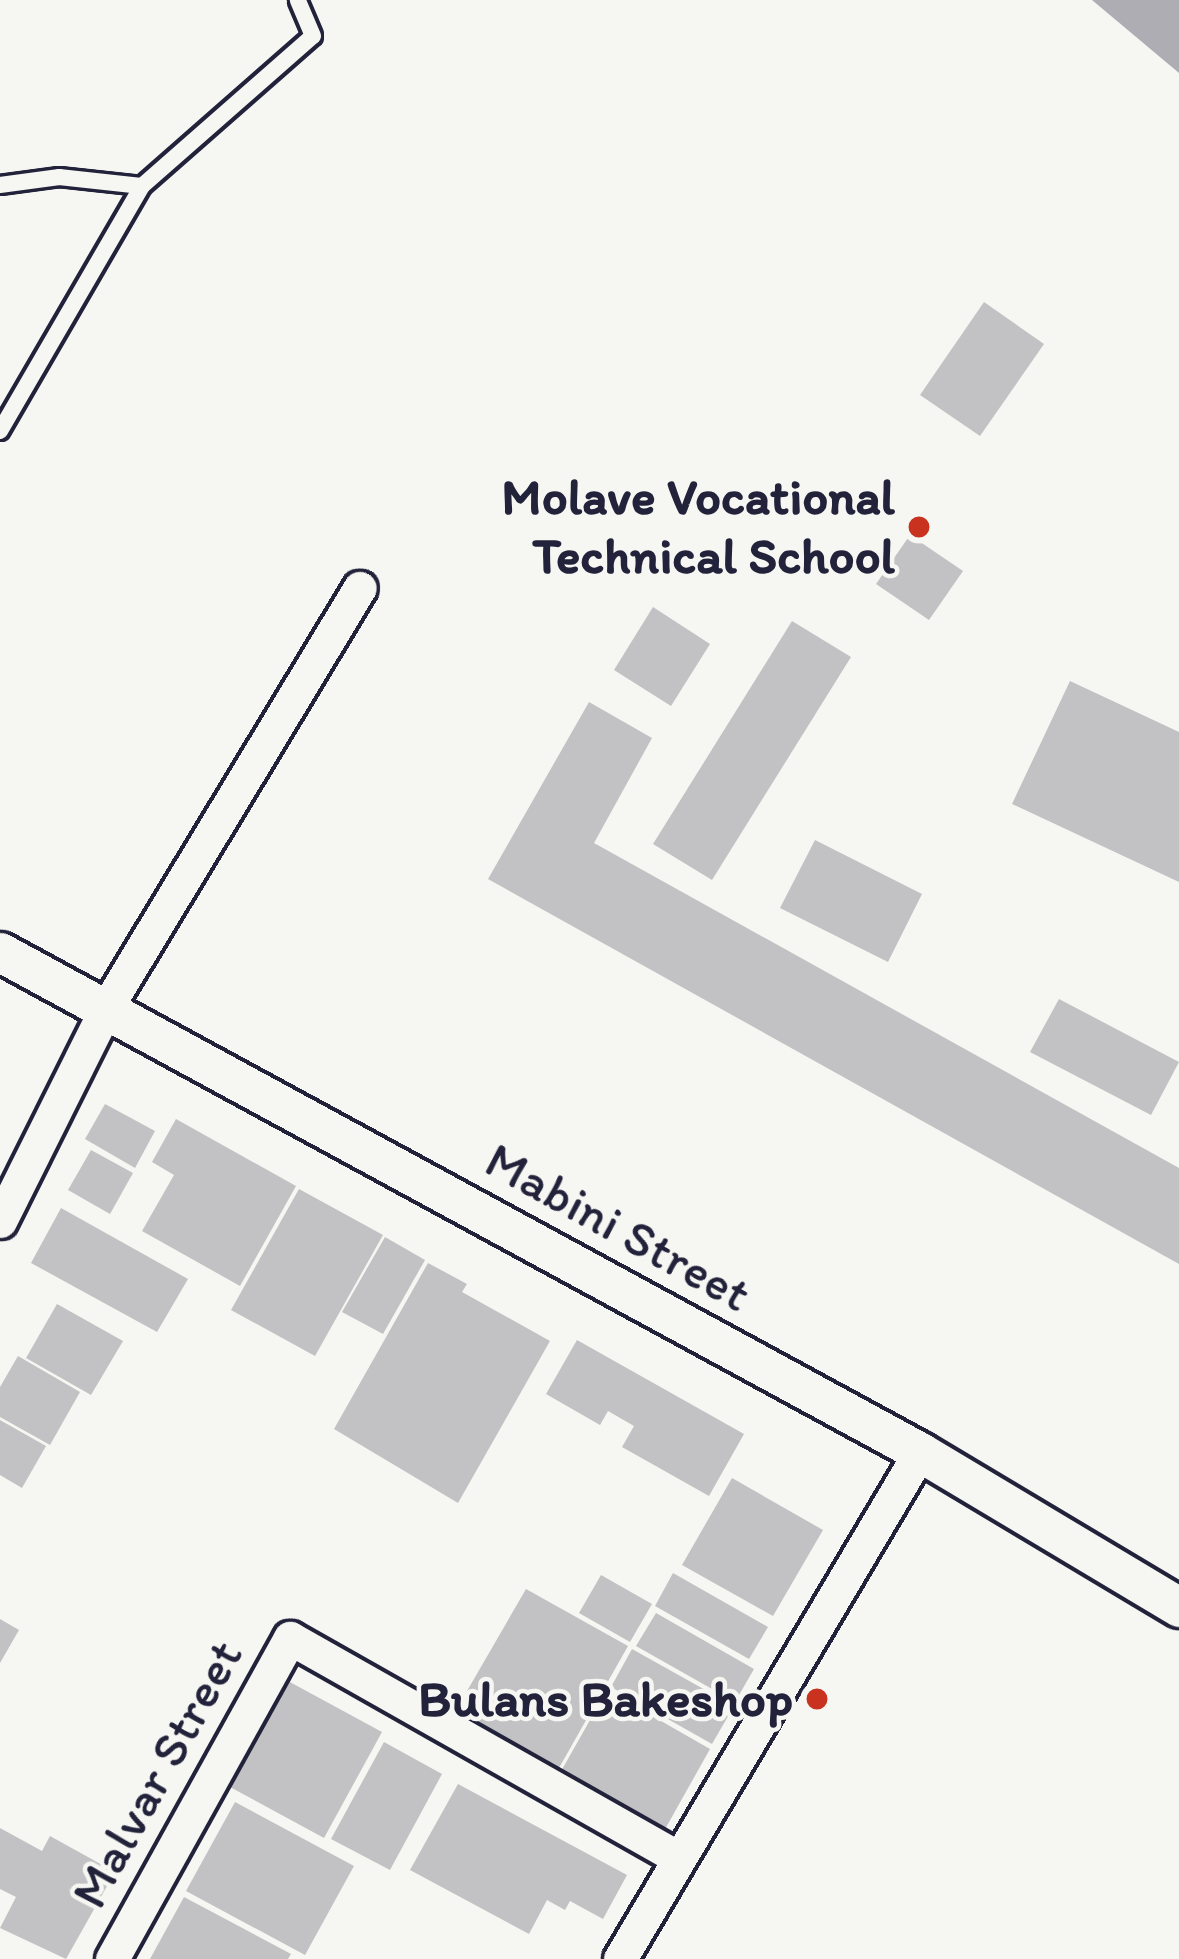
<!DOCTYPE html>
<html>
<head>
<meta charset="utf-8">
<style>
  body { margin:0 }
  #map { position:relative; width:1179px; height:1959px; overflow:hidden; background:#f6f6f2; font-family:Itim,sans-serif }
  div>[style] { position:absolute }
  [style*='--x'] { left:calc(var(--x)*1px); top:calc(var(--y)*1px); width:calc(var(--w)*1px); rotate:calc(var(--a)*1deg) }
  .water>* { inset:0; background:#adadb3 }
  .building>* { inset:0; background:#c2c2c4 }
  .roads { filter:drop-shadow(3px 0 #22223b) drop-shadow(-3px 0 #22223b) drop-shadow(0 3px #22223b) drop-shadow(0 -3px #22223b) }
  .service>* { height:16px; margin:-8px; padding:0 8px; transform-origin:8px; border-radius:8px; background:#f6f6f2 }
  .minor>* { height:33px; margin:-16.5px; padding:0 16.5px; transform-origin:16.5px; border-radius:16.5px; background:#f6f6f2 }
  .tertiary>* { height:39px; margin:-19.5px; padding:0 19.5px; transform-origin:19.5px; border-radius:19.5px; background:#f6f6f2 }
  .dots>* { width:33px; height:33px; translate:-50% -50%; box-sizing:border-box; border:6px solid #f6f6f2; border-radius:50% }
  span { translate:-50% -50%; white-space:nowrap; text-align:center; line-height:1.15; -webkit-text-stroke:9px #f6f6f2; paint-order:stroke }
  .poi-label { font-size:51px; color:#22223b; font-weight:700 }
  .right { translate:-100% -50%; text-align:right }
  .street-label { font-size:51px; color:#22223b }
</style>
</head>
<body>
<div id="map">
  <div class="water">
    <i style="clip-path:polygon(1092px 0,1179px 0,1179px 73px)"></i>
  </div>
  <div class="building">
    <i style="clip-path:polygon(984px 302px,1044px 344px,980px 436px,920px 395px)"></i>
    <i style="clip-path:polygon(910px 535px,963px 571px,929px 620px,876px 584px)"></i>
    <i style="clip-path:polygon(653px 607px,710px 644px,671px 706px,614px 670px)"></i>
    <i style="clip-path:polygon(792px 621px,851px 657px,712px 880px,653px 844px)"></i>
    <i style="clip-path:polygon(1070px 681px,1179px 732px,1179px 882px,1012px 804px)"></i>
    <i style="clip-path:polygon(589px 702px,652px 738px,594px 843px,1179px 1168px,1179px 1264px,488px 879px)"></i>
    <i style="clip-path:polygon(815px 840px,922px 894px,888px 962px,780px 908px)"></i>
    <i style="clip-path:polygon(1059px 999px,1179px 1062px,1151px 1115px,1030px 1052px)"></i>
    <i style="clip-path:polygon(105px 1104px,155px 1131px,135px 1168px,85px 1139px)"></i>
    <i style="clip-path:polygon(176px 1119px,296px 1186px,240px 1286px,142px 1231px,174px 1175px,152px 1162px)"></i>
    <i style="clip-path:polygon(91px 1150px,133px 1173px,110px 1214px,68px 1190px)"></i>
    <i style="clip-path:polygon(299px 1189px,383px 1235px,315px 1356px,231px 1310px)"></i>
    <i style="clip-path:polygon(61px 1208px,188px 1279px,157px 1332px,31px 1263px)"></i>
    <i style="clip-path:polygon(385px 1237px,425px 1260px,383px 1334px,342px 1312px)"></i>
    <i style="clip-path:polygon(428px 1263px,467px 1284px,462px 1292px,550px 1341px,458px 1503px,334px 1429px)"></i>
    <i style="clip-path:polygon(57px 1304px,123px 1341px,91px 1395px,26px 1358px)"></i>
    <i style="clip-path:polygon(577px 1340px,744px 1434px,709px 1496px,622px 1447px,634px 1426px,608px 1411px,600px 1425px,546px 1394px)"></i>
    <i style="clip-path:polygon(18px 1356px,80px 1392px,50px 1445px,0 1417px,0 1387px)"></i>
    <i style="clip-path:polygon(0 1420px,46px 1446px,22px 1488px,0 1475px)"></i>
    <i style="clip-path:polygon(732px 1478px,823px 1530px,773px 1616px,682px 1565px)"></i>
    <i style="clip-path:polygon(673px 1573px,768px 1627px,749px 1659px,655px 1606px)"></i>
    <i style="clip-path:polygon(601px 1575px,652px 1604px,630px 1642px,579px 1613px)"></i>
    <i style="clip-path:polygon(526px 1589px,628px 1646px,559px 1768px,456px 1710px)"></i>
    <i style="clip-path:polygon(656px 1613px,754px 1669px,735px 1702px,636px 1646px)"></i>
    <i style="clip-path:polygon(0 1619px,19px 1630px,0 1663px)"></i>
    <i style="clip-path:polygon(632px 1649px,734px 1706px,712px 1744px,611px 1687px)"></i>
    <i style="clip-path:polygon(288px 1681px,382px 1732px,324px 1838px,230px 1787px)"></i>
    <i style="clip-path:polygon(607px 1690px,710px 1749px,664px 1831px,560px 1773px)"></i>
    <i style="clip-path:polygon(384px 1742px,442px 1774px,390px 1870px,331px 1839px)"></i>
    <i style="clip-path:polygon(458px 1784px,627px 1875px,603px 1919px,570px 1901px,565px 1910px,547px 1900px,529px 1934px,410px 1870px)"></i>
    <i style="clip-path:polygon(235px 1802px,354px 1866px,305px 1955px,186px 1891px)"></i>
    <i style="clip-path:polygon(0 1828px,42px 1851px,50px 1836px,115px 1872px,66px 1959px,0 1928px,16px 1897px,0 1889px)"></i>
    <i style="clip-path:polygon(184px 1897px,291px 1954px,288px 1959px,150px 1959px)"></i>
  </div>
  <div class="roads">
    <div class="service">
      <i style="--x:0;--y:185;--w:60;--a:-7.7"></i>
      <i style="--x:59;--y:177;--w:83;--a:6.2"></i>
      <i style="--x:0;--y:431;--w:283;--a:-59.9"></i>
      <i style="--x:142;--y:186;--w:227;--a:-41.3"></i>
      <i style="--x:313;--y:36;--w:39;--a:-113"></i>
    </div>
    <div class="minor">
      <i style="--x:0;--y:1221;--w:236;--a:-63.5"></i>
      <i style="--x:105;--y:1010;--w:493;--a:-58.9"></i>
      <i style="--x:112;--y:1959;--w:367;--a:-61"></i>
      <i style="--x:290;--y:1638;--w:443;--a:29.5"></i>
      <i style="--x:620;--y:1959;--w:589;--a:-59.39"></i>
    </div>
    <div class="tertiary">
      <i style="--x:0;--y:952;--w:1047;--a:28.52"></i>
      <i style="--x:920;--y:1452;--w:302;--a:30.9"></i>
    </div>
  </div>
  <div class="dots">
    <i style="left:919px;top:527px;background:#c8321e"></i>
    <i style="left:817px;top:1699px;background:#c8321e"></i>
  </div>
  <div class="poi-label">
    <span class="right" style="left:895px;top:527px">Molave Vocational<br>Technical School</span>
    <span class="right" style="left:793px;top:1699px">Bulans Bakeshop</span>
  </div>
  <div class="street-label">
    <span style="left:618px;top:1227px;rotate:29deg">Mabini Street</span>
    <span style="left:157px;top:1774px;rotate:-61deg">Malvar Street</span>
  </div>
</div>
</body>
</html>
